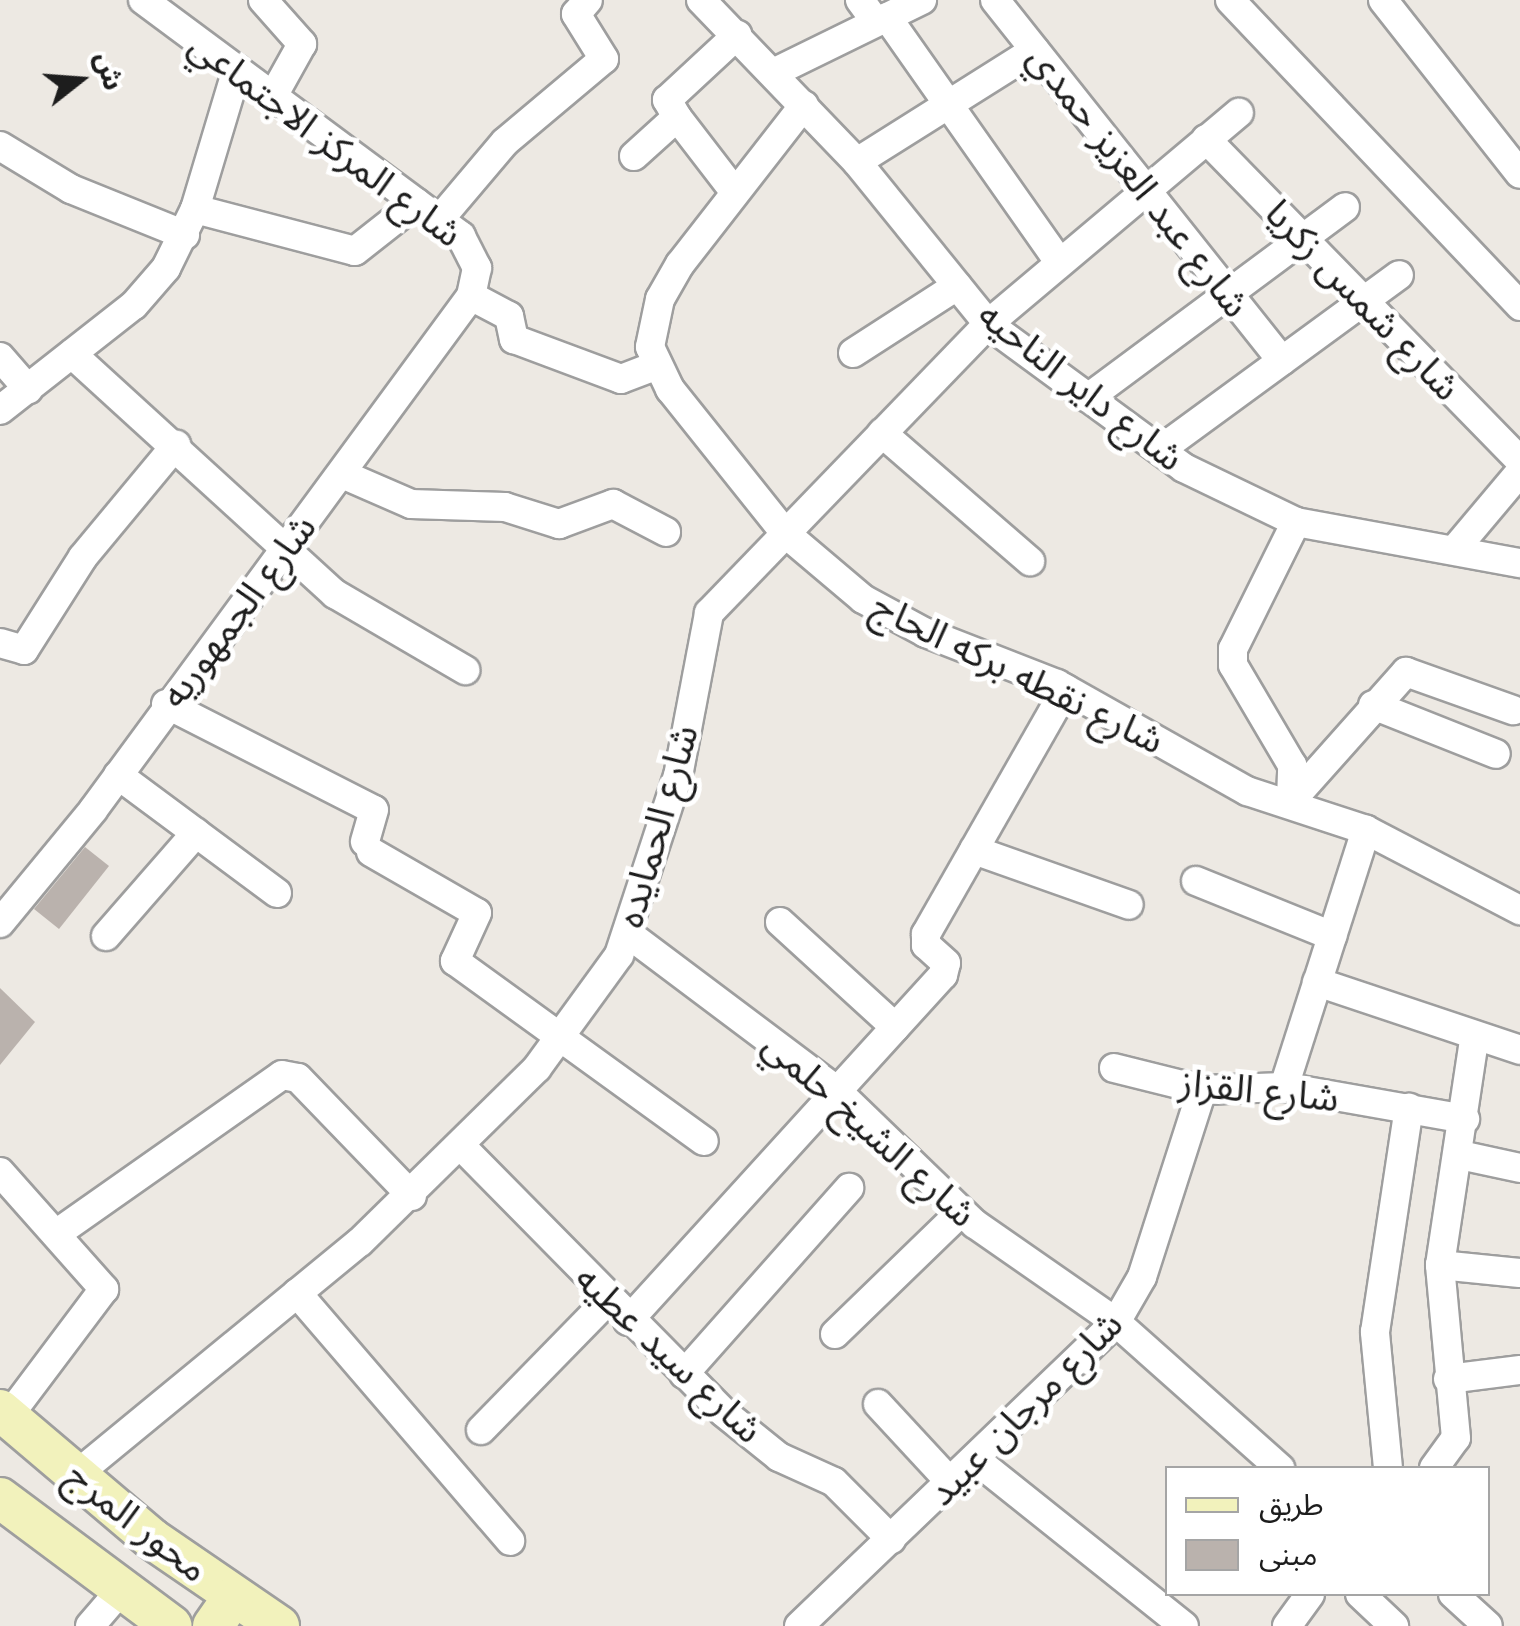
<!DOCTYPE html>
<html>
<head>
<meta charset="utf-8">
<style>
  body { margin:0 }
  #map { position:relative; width:1520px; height:1626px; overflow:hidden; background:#ede9e3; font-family:Jost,"Noto Sans Arabic",sans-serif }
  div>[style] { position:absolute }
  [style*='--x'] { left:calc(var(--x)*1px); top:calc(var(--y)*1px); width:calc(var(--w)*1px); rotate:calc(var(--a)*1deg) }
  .building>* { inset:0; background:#bab2ad }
  .roads { filter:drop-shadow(2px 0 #9e9e9e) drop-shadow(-2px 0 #9e9e9e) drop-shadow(0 2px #9e9e9e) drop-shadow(0 -2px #9e9e9e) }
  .street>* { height:28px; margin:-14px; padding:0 14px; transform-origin:14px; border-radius:14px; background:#fff }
  .secondary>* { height:40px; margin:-20px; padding:0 20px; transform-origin:20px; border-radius:20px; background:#f2f2bc }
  span { translate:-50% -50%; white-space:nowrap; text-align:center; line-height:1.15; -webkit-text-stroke:10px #fff; paint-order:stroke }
  .street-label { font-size:38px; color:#1d1d1d }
  .legend { position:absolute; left:1165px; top:1466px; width:325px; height:130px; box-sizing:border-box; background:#fff; border:2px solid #a5a5a5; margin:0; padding:12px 18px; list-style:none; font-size:30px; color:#1d1d1d }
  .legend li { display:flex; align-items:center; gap:20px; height:50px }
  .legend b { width:50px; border:2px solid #a5a5a5 }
  .north { position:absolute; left:30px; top:30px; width:100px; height:100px; -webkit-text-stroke:8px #fff; paint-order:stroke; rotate:73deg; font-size:28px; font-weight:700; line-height:40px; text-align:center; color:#1d1d1d }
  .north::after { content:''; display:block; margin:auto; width:35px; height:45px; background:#1d1d1d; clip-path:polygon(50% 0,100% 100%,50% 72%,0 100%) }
</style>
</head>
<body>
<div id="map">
  <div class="building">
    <i style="clip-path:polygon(85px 847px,109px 866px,59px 929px,34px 909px)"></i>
    <i style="clip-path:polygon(0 988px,35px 1022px,0 1065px)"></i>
  </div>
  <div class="roads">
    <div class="street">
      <i style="--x:263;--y:0;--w:59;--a:48.4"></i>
      <i style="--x:302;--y:44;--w:60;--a:119.1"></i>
      <i style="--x:701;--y:0;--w:225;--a:46.1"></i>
      <i style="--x:857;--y:162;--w:208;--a:51"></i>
      <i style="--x:988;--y:324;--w:243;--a:36.3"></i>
      <i style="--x:1184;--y:468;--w:124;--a:25.7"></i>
      <i style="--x:1296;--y:522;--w:228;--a:10.4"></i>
      <i style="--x:860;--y:0;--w:27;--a:54"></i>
      <i style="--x:995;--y:0;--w:461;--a:51.5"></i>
      <i style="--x:1230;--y:0;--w:422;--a:46.5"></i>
      <i style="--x:1383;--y:0;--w:221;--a:51.8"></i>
      <i style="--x:887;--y:17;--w:299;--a:54.9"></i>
      <i style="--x:773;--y:73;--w:166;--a:-26.1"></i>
      <i style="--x:804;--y:105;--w:202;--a:127.9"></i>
      <i style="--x:680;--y:264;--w:40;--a:119.7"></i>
      <i style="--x:660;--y:299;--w:49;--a:101.8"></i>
      <i style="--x:650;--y:347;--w:47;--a:64.5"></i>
      <i style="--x:670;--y:389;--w:184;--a:51.4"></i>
      <i style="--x:785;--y:533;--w:102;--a:40.2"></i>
      <i style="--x:863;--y:599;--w:72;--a:28.4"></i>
      <i style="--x:926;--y:633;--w:141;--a:21.3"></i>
      <i style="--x:1057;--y:684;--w:218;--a:29.4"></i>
      <i style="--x:1247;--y:791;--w:125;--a:18.1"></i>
      <i style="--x:1366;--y:830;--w:174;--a:27.5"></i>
      <i style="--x:677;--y:117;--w:93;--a:52.4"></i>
      <i style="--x:1206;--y:139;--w:450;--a:45.7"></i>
      <i style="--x:0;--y:146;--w:83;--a:31.2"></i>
      <i style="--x:71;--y:189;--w:123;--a:22"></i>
      <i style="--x:634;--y:156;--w:58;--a:-42.2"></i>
      <i style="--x:677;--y:117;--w:20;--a:-120"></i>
      <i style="--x:667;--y:100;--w:96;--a:-42.9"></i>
      <i style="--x:857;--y:162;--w:210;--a:-32.2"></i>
      <i style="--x:195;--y:209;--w:165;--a:14.7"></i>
      <i style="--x:355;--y:251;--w:78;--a:-38.2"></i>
      <i style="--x:439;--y:220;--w:102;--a:-49.8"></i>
      <i style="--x:505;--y:142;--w:129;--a:-40"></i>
      <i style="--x:604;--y:59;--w:53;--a:-121.9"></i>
      <i style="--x:576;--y:14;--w:18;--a:-49"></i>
      <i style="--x:471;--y:296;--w:43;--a:27.8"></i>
      <i style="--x:509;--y:316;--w:24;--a:78"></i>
      <i style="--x:514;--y:339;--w:114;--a:20.5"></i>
      <i style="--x:621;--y:379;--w:36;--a:-21"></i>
      <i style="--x:853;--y:353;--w:124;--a:-32.8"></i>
      <i style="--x:72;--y:354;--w:356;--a:42.4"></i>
      <i style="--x:335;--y:594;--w:151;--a:30.3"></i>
      <i style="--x:0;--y:357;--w:43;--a:48.8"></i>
      <i style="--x:1088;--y:398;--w:320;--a:-36.6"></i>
      <i style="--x:0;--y:410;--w:170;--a:-38.1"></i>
      <i style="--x:134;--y:305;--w:49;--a:-49.1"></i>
      <i style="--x:166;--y:268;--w:66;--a:-63.8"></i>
      <i style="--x:195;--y:209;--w:146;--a:-73.3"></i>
      <i style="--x:882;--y:433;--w:196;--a:40.9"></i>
      <i style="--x:1160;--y:450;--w:296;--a:-36.2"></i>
      <i style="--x:342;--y:474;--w:75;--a:23.5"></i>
      <i style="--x:411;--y:504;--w:94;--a:1.8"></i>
      <i style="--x:505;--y:507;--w:57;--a:17.5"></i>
      <i style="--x:559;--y:524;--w:58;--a:-20.3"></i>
      <i style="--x:613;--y:504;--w:60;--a:27.8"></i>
      <i style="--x:1456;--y:548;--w:99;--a:-49.9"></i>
      <i style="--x:0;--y:643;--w:25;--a:16"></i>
      <i style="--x:24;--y:650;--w:110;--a:-57.6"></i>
      <i style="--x:83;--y:557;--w:146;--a:-50.3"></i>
      <i style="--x:166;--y:704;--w:233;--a:27"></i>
      <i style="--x:374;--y:810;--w:33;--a:106"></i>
      <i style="--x:1373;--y:705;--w:132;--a:21.7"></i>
      <i style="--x:118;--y:775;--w:198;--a:36.6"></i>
      <i style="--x:1291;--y:801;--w:36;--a:-88"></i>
      <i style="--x:1292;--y:765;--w:116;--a:-120.5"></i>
      <i style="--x:1233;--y:665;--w:16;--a:-90"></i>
      <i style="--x:1233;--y:649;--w:142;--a:-63.6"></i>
      <i style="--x:1291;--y:801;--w:173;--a:-48.3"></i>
      <i style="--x:1406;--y:672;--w:114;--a:19.6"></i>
      <i style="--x:974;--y:850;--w:164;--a:19.5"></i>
      <i style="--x:371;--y:852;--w:122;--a:29.9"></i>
      <i style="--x:477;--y:913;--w:53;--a:114.6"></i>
      <i style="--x:455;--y:961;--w:307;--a:35.9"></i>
      <i style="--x:1196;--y:881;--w:147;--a:22"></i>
      <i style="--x:780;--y:922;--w:156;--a:42.4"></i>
      <i style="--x:0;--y:923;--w:146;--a:-50.5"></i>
      <i style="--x:93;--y:810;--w:638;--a:-53.67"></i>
      <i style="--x:471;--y:296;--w:29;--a:-78"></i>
      <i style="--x:477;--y:268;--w:36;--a:-117"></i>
      <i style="--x:461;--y:236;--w:396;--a:-143.4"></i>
      <i style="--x:627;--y:933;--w:261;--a:36.9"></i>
      <i style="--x:836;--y:1090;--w:193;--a:44"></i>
      <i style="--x:975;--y:1224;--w:172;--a:34.8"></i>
      <i style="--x:1116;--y:1322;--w:220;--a:41.7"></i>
      <i style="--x:106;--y:936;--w:137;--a:-48.9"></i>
      <i style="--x:1317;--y:982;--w:214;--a:18.5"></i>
      <i style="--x:1114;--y:1068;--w:91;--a:14"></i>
      <i style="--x:1202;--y:1090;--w:82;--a:-2.1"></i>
      <i style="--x:1284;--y:1087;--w:184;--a:10"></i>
      <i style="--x:1284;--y:1087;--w:270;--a:-72.3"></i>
      <i style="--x:463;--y:1148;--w:371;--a:45.4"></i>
      <i style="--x:723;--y:1412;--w:72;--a:38.8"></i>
      <i style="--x:779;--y:1457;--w:60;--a:24.4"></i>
      <i style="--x:834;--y:1482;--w:81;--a:45"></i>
      <i style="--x:1460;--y:1155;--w:61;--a:12.2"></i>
      <i style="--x:0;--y:1172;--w:157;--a:48.4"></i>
      <i style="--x:104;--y:1289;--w:160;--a:126.9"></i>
      <i style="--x:56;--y:1234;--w:276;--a:-35.1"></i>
      <i style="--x:282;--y:1075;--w:16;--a:11"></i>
      <i style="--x:298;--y:1078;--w:164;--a:46"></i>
      <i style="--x:1440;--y:1265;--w:80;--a:5.7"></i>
      <i style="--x:297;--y:1293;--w:327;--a:49.3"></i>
      <i style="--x:628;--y:1321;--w:468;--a:-47.7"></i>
      <i style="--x:943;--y:975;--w:12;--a:-76"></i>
      <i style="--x:946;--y:963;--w:27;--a:-138"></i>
      <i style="--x:926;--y:945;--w:11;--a:-90"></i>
      <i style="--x:926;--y:934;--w:282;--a:-60.3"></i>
      <i style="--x:835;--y:1334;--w:175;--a:-44.1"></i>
      <i style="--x:684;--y:1374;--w:249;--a:-48.4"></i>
      <i style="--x:1448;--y:1379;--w:73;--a:-7.1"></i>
      <i style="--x:878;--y:1404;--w:109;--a:47.2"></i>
      <i style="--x:481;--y:1430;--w:180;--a:-45.7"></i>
      <i style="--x:976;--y:1460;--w:266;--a:38.6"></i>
      <i style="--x:1388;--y:1468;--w:137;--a:-95.5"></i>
      <i style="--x:1375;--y:1332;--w:227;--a:-81.4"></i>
      <i style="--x:1434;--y:1468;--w:37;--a:-54"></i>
      <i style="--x:1456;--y:1438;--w:174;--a:-95.3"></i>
      <i style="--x:1440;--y:1265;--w:228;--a:-81.4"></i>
      <i style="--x:76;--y:1475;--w:367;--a:-39.4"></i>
      <i style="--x:360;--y:1242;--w:248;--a:-44.5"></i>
      <i style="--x:537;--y:1068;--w:140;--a:-54"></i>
      <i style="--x:619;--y:955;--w:188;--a:-71.8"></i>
      <i style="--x:678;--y:776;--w:166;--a:-79.2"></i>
      <i style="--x:709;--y:613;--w:402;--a:-46"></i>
      <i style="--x:988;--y:324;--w:328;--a:-40.1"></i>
      <i style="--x:1360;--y:1594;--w:47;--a:43.3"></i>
      <i style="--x:1453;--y:1594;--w:47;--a:42.4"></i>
      <i style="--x:90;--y:1626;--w:48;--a:-49.3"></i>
      <i style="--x:799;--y:1626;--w:439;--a:-43.8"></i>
      <i style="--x:1116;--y:1322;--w:52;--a:-60"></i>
      <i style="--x:1142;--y:1277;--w:196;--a:-72.2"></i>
      <i style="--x:1287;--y:1626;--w:39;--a:-54"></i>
    </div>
    <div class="secondary">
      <i style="--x:0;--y:1410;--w:199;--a:40.3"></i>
      <i style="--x:152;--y:1539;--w:154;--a:34.4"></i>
      <i style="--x:0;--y:1498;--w:214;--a:36.7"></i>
      <i style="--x:213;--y:1626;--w:35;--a:-55"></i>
    </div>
  </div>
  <div class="street-label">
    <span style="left:326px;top:139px;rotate:37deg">شارع المركز الاجتماعي</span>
    <span style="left:1139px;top:181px;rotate:52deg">شارع عبد العزيز حمدي</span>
    <span style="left:1363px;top:300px;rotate:46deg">شارع شمس زكريا</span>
    <span style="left:1081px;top:386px;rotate:38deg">شارع داير الناحيه</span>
    <span style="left:238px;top:611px;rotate:-53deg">شارع الجمهوريه</span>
    <span style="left:1018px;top:673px;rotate:26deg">شارع نقطه بركه الحاج</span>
    <span style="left:657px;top:826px;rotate:-74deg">شارع الحمايده</span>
    <span style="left:1259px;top:1090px;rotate:6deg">شارع القزاز</span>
    <span style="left:870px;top:1129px;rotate:42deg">شارع الشيخ حلمي</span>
    <span style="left:669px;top:1354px;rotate:43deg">شارع سيد عطيه</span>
    <span style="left:1025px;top:1408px;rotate:-45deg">شارع مرجان عبيد</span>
    <span style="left:137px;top:1522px;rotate:38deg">محور المرج</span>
  </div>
  <ul class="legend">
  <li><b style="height:12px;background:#f2f2bc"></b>طريق</li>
  <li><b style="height:28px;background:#bab2ad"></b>مبنى</li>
  </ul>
  <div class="north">ش</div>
</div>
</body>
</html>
